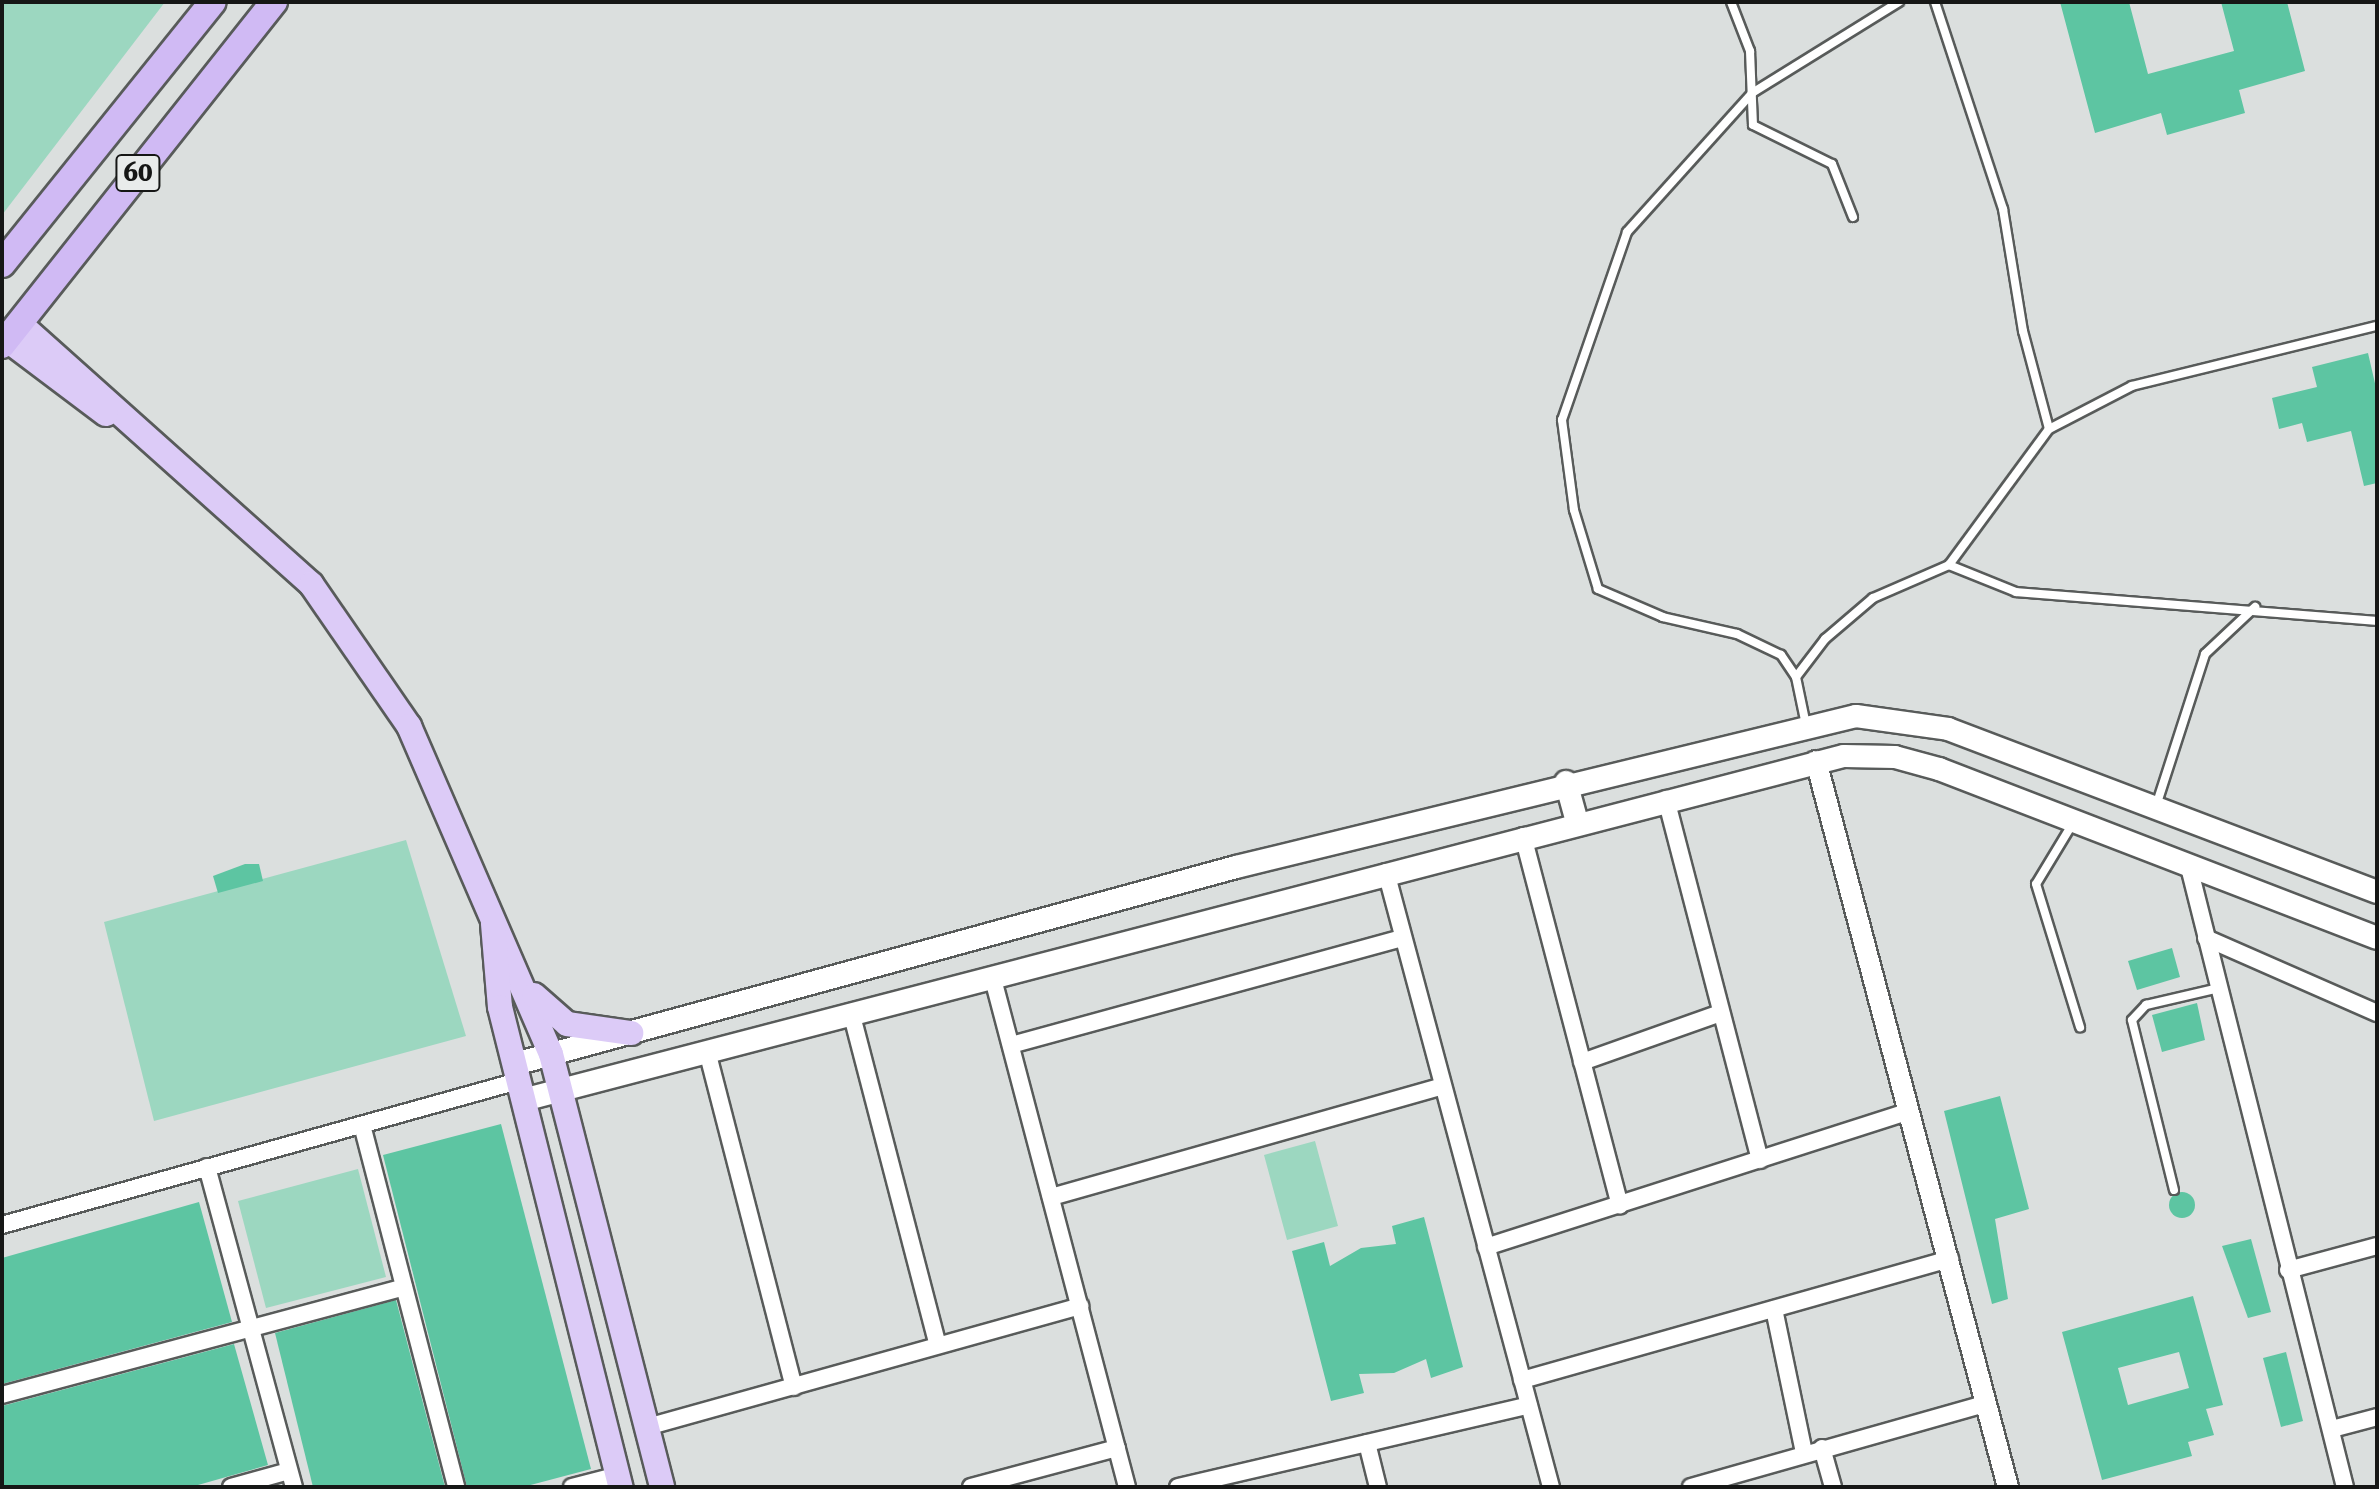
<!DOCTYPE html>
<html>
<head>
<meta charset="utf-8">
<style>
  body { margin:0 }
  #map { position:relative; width:2379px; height:1489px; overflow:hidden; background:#dbdfde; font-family:"Roboto Serif",serif }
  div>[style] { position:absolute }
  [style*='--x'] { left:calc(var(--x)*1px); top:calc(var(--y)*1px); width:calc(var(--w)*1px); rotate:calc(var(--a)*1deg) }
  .green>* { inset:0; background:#9cd7c0 }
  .building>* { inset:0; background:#5dc5a2 }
  .round { border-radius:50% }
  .roads { filter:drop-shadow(2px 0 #585b5a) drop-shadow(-2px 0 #585b5a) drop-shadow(0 2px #585b5a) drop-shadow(0 -2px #585b5a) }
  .service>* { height:8px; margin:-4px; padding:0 4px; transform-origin:4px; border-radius:4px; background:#fff }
  .minor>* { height:16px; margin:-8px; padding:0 8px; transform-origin:8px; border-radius:8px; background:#fff }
  .tertiary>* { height:20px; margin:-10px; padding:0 10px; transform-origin:10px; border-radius:10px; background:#fff }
  .secondary>* { height:22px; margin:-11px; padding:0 11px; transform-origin:11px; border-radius:11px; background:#fff }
  .primary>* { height:24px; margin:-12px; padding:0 12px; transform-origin:12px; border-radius:12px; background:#dccbf7 }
  .trunk>* { height:26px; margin:-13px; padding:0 13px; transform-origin:13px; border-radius:13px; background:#d0baf4 }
  span { translate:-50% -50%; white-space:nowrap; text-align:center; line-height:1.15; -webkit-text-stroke:6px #e9eceb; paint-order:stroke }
  .shield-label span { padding:2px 6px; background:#e9eceb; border:2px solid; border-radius:6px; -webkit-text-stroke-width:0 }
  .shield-label { font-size:26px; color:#161716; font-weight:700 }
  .frame { position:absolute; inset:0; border:4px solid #161716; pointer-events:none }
</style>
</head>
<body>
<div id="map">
  <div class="green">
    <i style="clip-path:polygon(2px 2px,165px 2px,2px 215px)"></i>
    <i style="clip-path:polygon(406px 840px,466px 1036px,154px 1121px,104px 922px)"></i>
    <i style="clip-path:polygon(1315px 1141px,1338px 1226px,1287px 1240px,1264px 1155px)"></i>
    <i style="clip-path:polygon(358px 1169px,386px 1277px,266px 1308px,238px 1201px)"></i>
  </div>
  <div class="building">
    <i style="clip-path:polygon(2060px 2px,2129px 2px,2148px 74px,2234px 51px,2221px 2px,2287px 2px,2305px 71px,2239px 90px,2245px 113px,2167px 135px,2161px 113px,2095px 133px)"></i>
    <i style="clip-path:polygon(2368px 353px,2377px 392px,2377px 483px,2364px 486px,2351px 431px,2307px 442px,2302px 423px,2279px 429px,2272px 398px,2317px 387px,2312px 367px)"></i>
    <i style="clip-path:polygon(245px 864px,259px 864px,263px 881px,218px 893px,213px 876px)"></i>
    <i style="clip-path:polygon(2172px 948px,2180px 977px,2137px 990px,2128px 961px)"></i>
    <i style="clip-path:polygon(2197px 1003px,2205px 1040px,2162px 1052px,2152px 1015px)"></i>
    <i style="clip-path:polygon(2000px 1096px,2029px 1209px,1995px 1219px,2008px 1299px,1992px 1304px,1944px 1111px)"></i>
    <i style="clip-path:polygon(501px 1124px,591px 1469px,523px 1487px,467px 1487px,383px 1155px)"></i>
    <i class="round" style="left:2169px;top:1192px;width:26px;height:26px"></i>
    <i style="clip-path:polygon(199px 1202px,232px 1322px,2px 1384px,2px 1258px)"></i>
    <i style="clip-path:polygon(1424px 1217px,1463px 1367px,1431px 1378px,1426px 1359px,1394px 1373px,1359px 1374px,1364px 1393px,1331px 1401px,1292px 1251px,1324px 1242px,1330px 1266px,1361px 1248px,1396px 1244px,1392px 1226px)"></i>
    <i style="clip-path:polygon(2251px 1239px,2271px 1312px,2248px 1318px,2222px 1246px)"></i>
    <i style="clip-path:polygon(evenodd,2193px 1296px,2223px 1405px,2206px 1409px,2214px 1435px,2188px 1442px,2192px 1456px,2102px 1480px,2062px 1332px,2193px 1296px,2179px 1352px,2189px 1388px,2128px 1405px,2118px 1368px,2179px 1352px)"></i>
    <i style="clip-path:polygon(396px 1300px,445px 1487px,313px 1487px,275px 1333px)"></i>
    <i style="clip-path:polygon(234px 1344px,268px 1465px,191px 1487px,2px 1487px,2px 1406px)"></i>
    <i style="clip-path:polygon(2286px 1352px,2303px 1421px,2281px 1427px,2263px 1358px)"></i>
  </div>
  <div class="roads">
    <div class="service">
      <i style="--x:1731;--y:2;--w:53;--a:68.8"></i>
      <i style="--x:1750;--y:51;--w:74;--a:87.7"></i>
      <i style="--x:1753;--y:125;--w:88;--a:26.3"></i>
      <i style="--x:1832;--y:164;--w:57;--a:68.4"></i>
      <i style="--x:1935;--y:2;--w:218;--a:71.8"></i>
      <i style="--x:2003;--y:209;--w:124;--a:80.7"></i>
      <i style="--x:2023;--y:331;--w:101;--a:75.1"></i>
      <i style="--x:1949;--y:565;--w:72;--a:21.9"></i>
      <i style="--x:2016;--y:592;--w:362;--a:4.6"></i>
      <i style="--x:1796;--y:677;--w:27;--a:-124"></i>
      <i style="--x:1781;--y:655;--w:49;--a:-154.5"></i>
      <i style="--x:1737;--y:634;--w:76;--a:-167.1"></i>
      <i style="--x:1663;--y:617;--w:71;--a:-156.7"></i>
      <i style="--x:1598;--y:589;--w:83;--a:-106.9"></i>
      <i style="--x:1574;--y:510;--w:91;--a:-97.6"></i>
      <i style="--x:1562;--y:420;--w:199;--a:-70.9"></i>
      <i style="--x:1627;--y:232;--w:187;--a:-48"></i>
      <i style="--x:1752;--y:93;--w:173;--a:-31.8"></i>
      <i style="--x:1806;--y:725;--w:49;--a:-101.8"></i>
      <i style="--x:1796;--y:677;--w:48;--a:-52.7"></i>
      <i style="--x:1825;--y:639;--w:63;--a:-40.5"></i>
      <i style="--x:1873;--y:598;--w:83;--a:-23.5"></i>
      <i style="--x:1949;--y:565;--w:169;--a:-53.7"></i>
      <i style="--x:2049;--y:429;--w:93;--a:-27.4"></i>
      <i style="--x:2132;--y:386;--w:252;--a:-13.8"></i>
      <i style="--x:2156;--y:806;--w:160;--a:-72.1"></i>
      <i style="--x:2205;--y:654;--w:69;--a:-43.2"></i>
      <i style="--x:2073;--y:823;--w:71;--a:121.2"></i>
      <i style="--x:2036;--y:884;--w:150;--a:72.9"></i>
      <i style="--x:2174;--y:1190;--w:175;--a:-103.9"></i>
      <i style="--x:2132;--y:1020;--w:21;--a:-47"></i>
      <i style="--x:2146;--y:1005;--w:75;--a:-13.1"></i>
    </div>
    <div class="minor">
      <i style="--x:1666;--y:799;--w:373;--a:75.4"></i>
      <i style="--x:1523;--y:836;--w:382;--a:75.3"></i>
      <i style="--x:2190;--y:871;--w:635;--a:75.88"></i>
      <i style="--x:1386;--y:872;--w:637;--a:74.98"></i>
      <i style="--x:2206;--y:938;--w:187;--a:23.7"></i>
      <i style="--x:993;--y:979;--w:525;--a:75.22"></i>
      <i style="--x:851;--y:1012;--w:344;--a:75.4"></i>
      <i style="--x:1011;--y:1045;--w:406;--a:-15.3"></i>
      <i style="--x:707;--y:1051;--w:347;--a:75.5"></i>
      <i style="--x:1582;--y:1062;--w:146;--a:-19.5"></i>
      <i style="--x:362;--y:1125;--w:374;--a:75.4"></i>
      <i style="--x:207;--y:1167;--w:332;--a:74.8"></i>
      <i style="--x:1051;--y:1197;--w:407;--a:-15.8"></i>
      <i style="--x:2;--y:1225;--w:536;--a:-15.59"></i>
      <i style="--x:1486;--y:1247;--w:445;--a:-17.8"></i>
      <i style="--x:2288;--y:1270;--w:92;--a:-15.1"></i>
      <i style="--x:1774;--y:1309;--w:146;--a:78.2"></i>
      <i style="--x:1522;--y:1380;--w:445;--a:-15.8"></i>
      <i style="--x:2;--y:1395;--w:416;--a:-15"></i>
      <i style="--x:647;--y:1427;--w:450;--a:-15.6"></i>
      <i style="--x:2332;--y:1429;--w:47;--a:-14.9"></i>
      <i style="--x:1367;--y:1443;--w:45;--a:76"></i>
      <i style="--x:1822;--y:1448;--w:41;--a:74.2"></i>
      <i style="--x:231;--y:1487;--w:60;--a:-15.4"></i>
      <i style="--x:572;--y:1487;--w:48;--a:-14.6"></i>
      <i style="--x:971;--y:1487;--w:151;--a:-15"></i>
      <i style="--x:1178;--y:1487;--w:360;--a:-13.1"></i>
      <i style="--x:1691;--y:1487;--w:308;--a:-15.8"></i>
    </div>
    <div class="tertiary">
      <i style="--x:1816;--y:761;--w:751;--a:75.19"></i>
    </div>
    <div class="secondary">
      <i style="--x:1566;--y:782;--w:41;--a:74.6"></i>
      <i style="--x:515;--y:1064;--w:747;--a:-15.28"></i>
      <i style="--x:1236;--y:867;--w:638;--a:-13.69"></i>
      <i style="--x:1856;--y:716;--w:93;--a:8"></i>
      <i style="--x:1948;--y:729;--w:459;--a:20.8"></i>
      <i style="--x:523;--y:1100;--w:1365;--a:-14.6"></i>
      <i style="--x:1844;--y:756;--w:51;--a:1.1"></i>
      <i style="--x:1895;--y:757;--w:46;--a:15.3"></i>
      <i style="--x:1939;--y:769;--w:469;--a:21.1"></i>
    </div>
    <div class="primary">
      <i style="--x:19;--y:323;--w:392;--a:41.8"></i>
      <i style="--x:311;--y:584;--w:173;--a:55.4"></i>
      <i style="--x:409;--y:726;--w:357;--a:66.6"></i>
      <i style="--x:551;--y:1054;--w:447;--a:75.6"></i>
      <i style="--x:6;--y:339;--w:125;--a:36.9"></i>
      <i style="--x:493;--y:924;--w:83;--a:85.2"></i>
      <i style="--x:500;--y:1007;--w:495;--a:75.9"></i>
      <i style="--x:534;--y:995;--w:44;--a:41.3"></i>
      <i style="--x:567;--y:1024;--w:65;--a:8"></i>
    </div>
    <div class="trunk">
      <i style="--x:2;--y:264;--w:336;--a:-51.2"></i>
      <i style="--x:2;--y:345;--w:438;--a:-51.6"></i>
    </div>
  </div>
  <div class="shield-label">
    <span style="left:138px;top:173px">60</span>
  </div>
  <div class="frame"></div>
</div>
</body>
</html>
